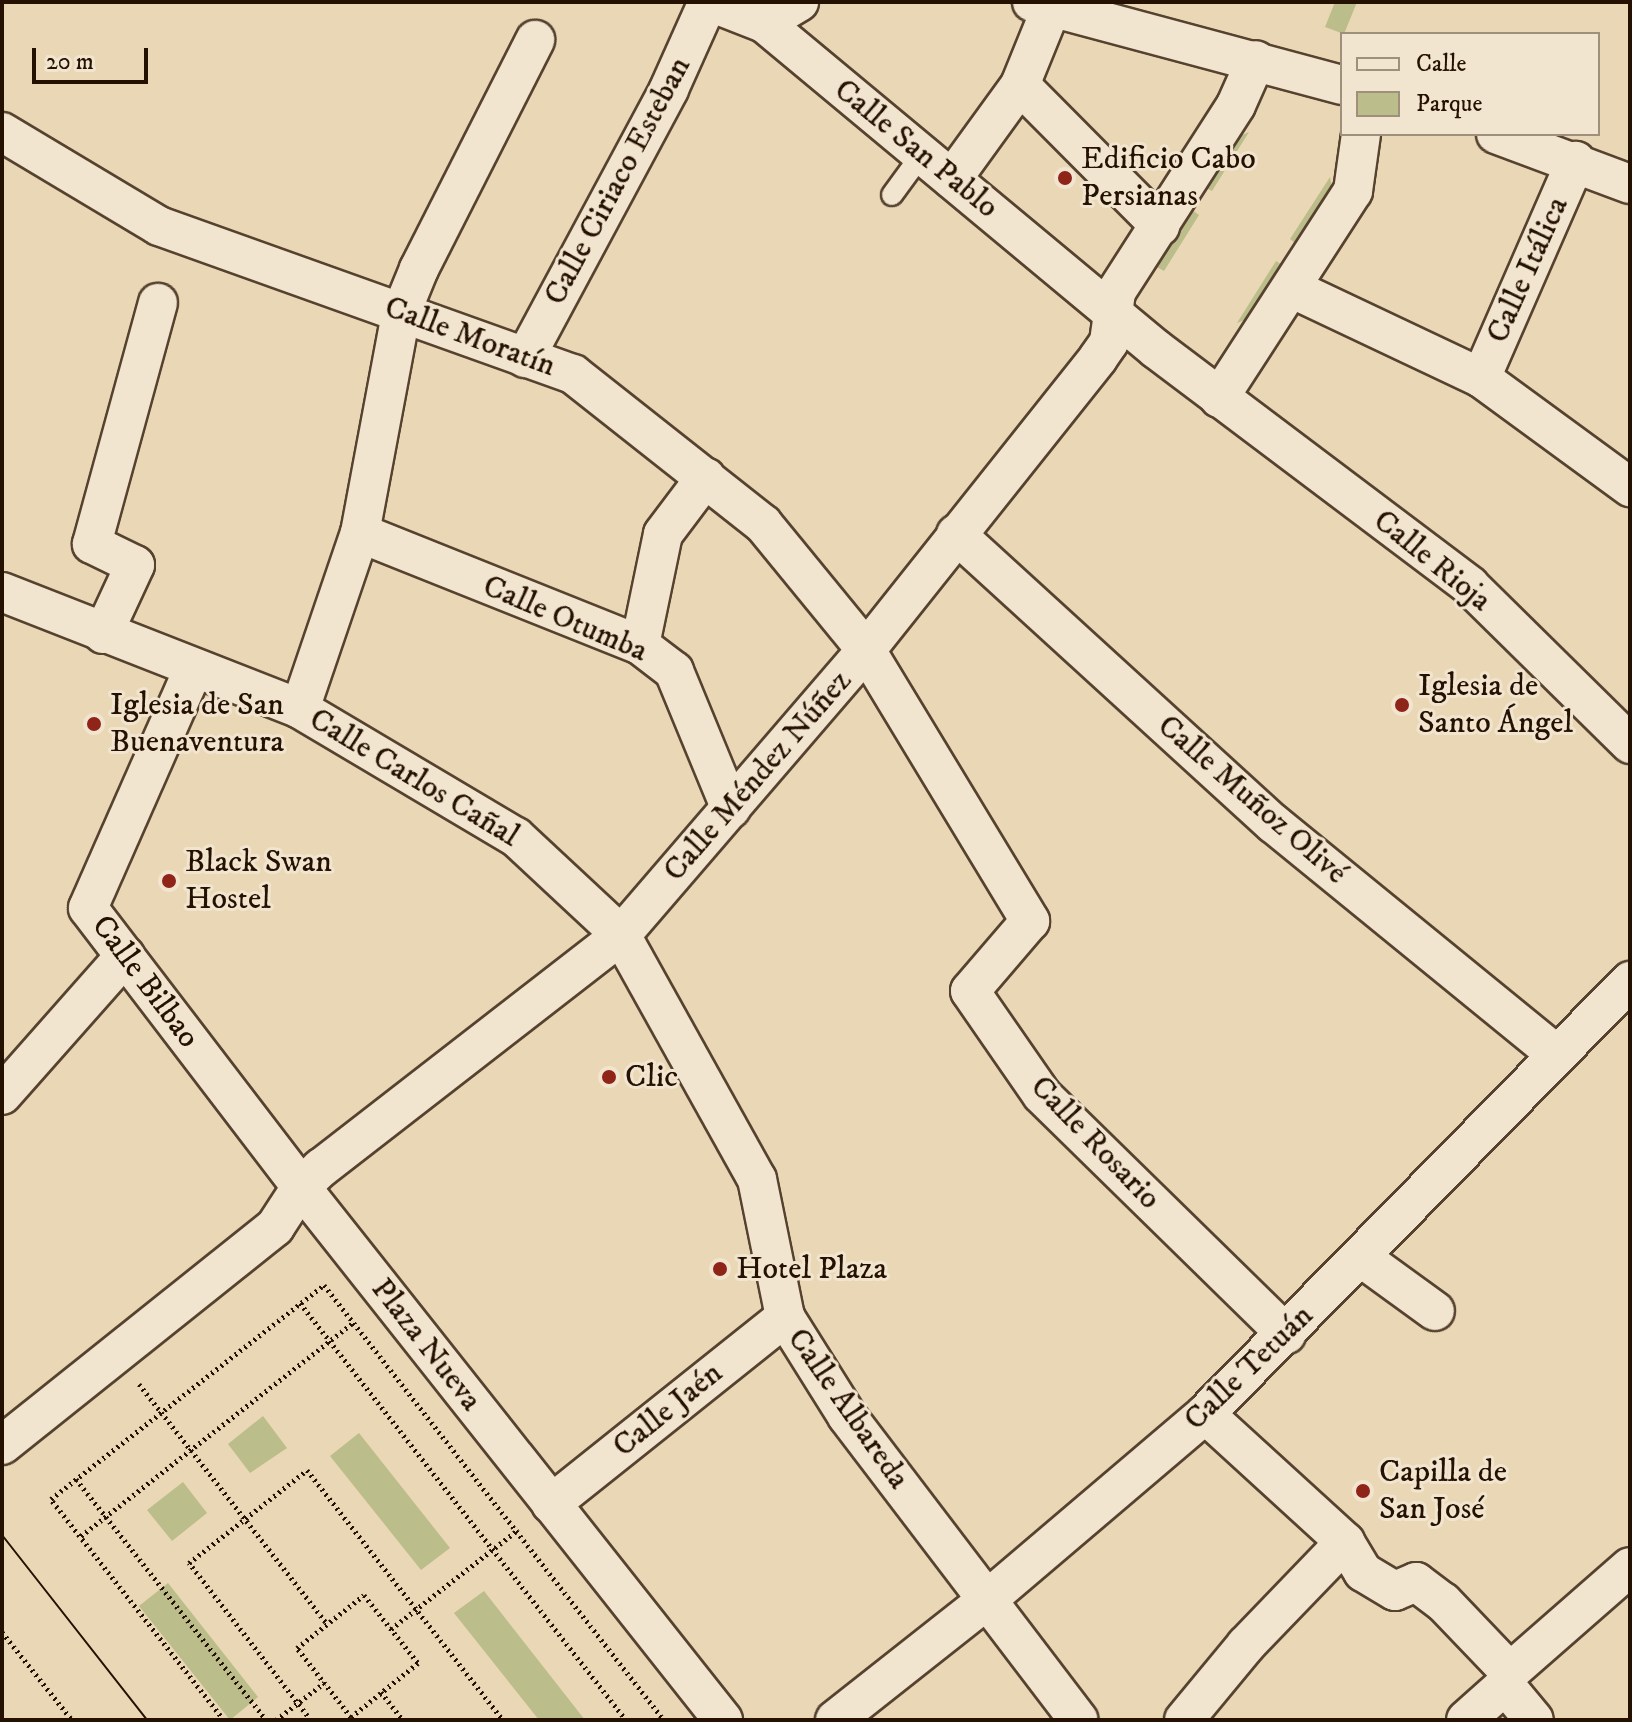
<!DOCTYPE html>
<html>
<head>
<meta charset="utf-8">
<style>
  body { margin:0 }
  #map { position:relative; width:1632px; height:1722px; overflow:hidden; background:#ead7b5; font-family:"IM FELL DW Pica",serif }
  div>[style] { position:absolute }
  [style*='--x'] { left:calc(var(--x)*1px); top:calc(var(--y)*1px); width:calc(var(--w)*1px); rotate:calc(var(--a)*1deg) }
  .green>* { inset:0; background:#bbbd8a }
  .path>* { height:5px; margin-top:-2.5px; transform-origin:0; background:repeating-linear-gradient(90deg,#251102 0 2px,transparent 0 6px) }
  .roads { filter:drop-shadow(2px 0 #56422f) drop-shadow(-2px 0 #56422f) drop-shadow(0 2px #56422f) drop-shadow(0 -2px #56422f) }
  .lane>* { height:20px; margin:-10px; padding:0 10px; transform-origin:10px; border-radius:10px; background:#f1e5cf }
  .street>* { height:38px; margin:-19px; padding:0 19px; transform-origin:19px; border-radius:19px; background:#f1e5cf }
  .tram>* { height:2px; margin:-1px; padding:0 1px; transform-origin:1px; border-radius:1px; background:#251102 }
  .dots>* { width:22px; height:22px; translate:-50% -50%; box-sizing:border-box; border:4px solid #f1e5cf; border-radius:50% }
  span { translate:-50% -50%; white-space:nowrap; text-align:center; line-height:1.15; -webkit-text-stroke:6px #f1e5cf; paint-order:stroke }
  .street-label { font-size:32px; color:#251102 }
  .poi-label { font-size:32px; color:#251102 }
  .left { translate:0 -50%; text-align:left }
  .frame { position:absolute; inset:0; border:4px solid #251102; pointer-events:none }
  .legend { position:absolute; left:1340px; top:32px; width:260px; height:104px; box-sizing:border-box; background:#f1e5cf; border:2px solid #9f907d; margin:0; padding:10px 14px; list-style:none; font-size:24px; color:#251102 }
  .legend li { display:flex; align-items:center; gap:16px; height:40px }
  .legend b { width:40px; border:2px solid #9f907d }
  .scale { position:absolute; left:32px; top:48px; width:116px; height:36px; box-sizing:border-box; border:4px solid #251102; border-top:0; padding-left:10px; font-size:24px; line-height:28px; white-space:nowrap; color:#251102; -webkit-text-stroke:6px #f1e5cf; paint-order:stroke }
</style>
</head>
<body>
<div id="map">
  <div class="green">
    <i style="clip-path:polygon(1335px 2px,1357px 2px,1344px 34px,1325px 27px)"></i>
    <i style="clip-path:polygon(1249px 132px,1212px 191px,1206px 188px,1240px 136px)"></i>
    <i style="clip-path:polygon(1330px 177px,1332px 187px,1295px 243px,1290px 239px)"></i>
    <i style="clip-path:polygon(1192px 210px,1199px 215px,1164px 271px,1157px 267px)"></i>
    <i style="clip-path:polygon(1276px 261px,1281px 264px,1247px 319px,1237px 323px)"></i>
    <i style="clip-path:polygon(263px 1416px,287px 1448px,250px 1473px,228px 1444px)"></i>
    <i style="clip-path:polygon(359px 1433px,450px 1548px,421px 1570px,330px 1456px)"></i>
    <i style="clip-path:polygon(183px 1482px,207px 1513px,172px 1541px,147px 1510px)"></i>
    <i style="clip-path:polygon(168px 1583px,258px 1697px,230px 1720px,139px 1606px)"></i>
    <i style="clip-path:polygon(484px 1591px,585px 1720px,539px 1720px,454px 1613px)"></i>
  </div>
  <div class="path">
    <i style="--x:300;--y:1303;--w:529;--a:51.98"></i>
    <i style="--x:139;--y:1384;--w:305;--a:51.9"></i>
    <i style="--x:76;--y:1479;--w:307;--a:51.7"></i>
    <i style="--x:81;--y:1536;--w:345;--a:-38.1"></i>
    <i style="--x:364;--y:1595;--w:87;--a:51.5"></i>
    <i style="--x:418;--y:1663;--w:86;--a:141.1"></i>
    <i style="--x:351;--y:1717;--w:88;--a:-128"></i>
    <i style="--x:297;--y:1648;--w:85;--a:-38.3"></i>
    <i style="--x:391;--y:1629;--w:162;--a:-38"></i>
    <i style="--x:2;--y:1632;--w:112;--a:51.5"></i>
    <i style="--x:381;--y:1692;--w:36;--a:52"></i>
    <i style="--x:224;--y:1720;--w:281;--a:-128.1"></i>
    <i style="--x:51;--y:1499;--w:347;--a:-38.1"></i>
    <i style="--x:324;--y:1285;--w:552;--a:51.99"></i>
    <i style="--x:276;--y:1720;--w:61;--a:-37.6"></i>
    <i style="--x:311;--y:1720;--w:199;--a:-127.8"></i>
    <i style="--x:189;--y:1563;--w:150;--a:-38.2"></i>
    <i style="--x:307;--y:1470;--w:318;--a:51.9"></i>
  </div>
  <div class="roads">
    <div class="lane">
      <i style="--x:892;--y:195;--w:51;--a:-53.8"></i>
    </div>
    <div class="street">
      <i style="--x:710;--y:2;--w:58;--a:21.3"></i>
      <i style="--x:764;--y:23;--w:510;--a:39.75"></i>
      <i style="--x:1156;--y:349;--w:393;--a:37"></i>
      <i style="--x:1470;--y:586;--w:225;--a:44.6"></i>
      <i style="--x:1032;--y:2;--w:321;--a:15"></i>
      <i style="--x:764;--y:23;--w:41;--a:-31"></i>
      <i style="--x:1020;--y:85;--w:199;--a:45.2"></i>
      <i style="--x:2;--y:132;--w:183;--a:30.9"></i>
      <i style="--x:159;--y:226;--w:440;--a:19.7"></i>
      <i style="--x:573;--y:374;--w:242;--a:38.3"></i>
      <i style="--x:763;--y:524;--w:163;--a:50.7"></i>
      <i style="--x:866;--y:650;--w:317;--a:58.8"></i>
      <i style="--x:1030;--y:921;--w:92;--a:130.6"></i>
      <i style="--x:970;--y:991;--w:126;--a:55.3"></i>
      <i style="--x:1042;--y:1095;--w:342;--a:44.4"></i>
      <i style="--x:1496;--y:134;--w:143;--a:20.5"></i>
      <i style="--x:952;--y:179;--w:116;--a:-54.1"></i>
      <i style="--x:1020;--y:85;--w:85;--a:-67.9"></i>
      <i style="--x:1291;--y:288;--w:210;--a:25.3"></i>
      <i style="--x:1481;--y:378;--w:185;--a:36.2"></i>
      <i style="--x:525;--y:358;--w:305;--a:-61.8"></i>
      <i style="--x:669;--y:89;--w:95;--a:-65.9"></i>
      <i style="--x:1481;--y:378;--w:237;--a:-66.4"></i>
      <i style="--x:1219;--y:398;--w:247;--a:-57.1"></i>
      <i style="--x:1353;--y:191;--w:58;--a:-82"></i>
      <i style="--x:360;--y:533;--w:302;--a:21.8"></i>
      <i style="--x:640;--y:645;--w:43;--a:37.4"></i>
      <i style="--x:674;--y:671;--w:149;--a:67.6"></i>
      <i style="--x:956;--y:534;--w:430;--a:42.4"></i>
      <i style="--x:1274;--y:824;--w:365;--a:39.2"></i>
      <i style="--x:2;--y:592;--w:320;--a:21.4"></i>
      <i style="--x:300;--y:709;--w:251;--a:30.7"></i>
      <i style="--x:516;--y:837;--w:144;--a:43"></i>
      <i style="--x:621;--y:935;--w:279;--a:60.9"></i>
      <i style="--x:757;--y:1179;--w:141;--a:78.5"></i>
      <i style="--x:785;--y:1317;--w:117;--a:57.9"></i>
      <i style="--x:847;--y:1416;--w:382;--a:52.7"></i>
      <i style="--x:103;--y:634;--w:76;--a:-65.1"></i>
      <i style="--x:135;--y:565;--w:48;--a:-154"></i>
      <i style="--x:92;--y:544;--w:250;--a:-74.7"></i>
      <i style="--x:640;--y:645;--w:113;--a:-78.3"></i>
      <i style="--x:663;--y:534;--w:71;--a:-53"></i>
      <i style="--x:193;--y:670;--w:260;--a:113.8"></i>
      <i style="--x:88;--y:908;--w:351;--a:52.6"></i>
      <i style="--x:301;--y:1187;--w:680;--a:51.63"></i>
      <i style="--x:300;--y:709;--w:186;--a:-71.2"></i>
      <i style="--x:360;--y:533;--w:224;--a:-79.4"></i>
      <i style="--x:401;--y:313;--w:48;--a:-67.8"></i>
      <i style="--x:419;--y:269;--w:257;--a:-63.1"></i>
      <i style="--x:2;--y:1095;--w:186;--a:-48.5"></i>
      <i style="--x:1362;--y:1258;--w:90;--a:36"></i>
      <i style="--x:1205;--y:1414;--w:190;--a:42.4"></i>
      <i style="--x:1345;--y:1542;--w:35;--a:59"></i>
      <i style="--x:1363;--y:1572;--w:37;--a:31"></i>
      <i style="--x:1395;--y:1591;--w:23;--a:-23"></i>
      <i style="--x:1416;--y:1582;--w:34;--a:37"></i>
      <i style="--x:1443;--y:1602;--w:97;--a:46.3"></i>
      <i style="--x:2;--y:1445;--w:349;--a:-38.6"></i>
      <i style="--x:275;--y:1227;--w:48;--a:-57"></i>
      <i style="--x:301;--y:1187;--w:28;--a:-44"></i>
      <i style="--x:321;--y:1168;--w:380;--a:-37.8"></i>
      <i style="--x:621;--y:935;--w:376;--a:-49.3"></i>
      <i style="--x:866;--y:650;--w:373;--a:-51.5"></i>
      <i style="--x:1098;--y:358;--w:19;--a:-55"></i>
      <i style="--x:1109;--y:342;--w:50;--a:-82"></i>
      <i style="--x:1116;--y:292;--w:222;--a:-57.3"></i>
      <i style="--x:1236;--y:105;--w:49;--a:-66"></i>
      <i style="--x:551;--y:1504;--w:300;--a:-38.6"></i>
      <i style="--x:1505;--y:1685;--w:45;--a:50.4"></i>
      <i style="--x:835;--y:1720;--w:195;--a:-38.3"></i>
      <i style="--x:988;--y:1599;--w:285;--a:-40.4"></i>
      <i style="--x:1205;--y:1414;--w:607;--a:-45.53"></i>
      <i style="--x:1184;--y:1720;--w:97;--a:-50.4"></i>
      <i style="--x:1246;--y:1645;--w:143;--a:-46.1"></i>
      <i style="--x:1466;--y:1720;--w:52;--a:-41.9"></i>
      <i style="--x:1505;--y:1685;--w:14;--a:-69"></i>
      <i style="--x:1510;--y:1672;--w:159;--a:-41.2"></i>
    </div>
  </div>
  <div class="tram">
    <i style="--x:2;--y:1535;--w:235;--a:51.9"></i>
  </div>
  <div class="dots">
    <i style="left:1065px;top:178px;background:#8f2418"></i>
    <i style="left:1402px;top:705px;background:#8f2418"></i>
    <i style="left:94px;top:724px;background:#8f2418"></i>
    <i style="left:169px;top:881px;background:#8f2418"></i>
    <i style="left:609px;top:1077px;background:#8f2418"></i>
    <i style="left:720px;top:1269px;background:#8f2418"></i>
    <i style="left:1363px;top:1491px;background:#8f2418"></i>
  </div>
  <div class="street-label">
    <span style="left:916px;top:149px;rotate:39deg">Calle San Pablo</span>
    <span style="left:618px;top:181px;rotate:-62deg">Calle Ciriaco Esteban</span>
    <span style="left:1528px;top:270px;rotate:-66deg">Calle Itálica</span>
    <span style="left:470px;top:337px;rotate:20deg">Calle Moratín</span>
    <span style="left:1432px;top:561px;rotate:39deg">Calle Rioja</span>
    <span style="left:565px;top:619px;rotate:23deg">Calle Otumba</span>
    <span style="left:758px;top:776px;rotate:-49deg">Calle Méndez Núñez</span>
    <span style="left:414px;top:778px;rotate:31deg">Calle Carlos Cañal</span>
    <span style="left:1252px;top:800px;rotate:41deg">Calle Muñoz Olivé</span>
    <span style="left:145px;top:982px;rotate:53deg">Calle Bilbao</span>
    <span style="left:1095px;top:1143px;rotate:46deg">Calle Rosario</span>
    <span style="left:426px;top:1345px;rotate:52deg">Plaza Nueva</span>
    <span style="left:1249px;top:1368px;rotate:-44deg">Calle Tetuán</span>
    <span style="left:848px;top:1409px;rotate:55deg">Calle Albareda</span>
    <span style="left:668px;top:1410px;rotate:-39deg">Calle Jaén</span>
  </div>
  <div class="poi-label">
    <span class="left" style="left:1081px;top:178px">Edificio Cabo<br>Persianas</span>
    <span class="left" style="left:1418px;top:705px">Iglesia de<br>Santo Ángel</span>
    <span class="left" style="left:110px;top:724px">Iglesia de San<br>Buenaventura</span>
    <span class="left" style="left:185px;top:881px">Black Swan<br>Hostel</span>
    <span class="left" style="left:625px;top:1077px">Clic</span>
    <span class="left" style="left:736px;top:1269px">Hotel Plaza</span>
    <span class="left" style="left:1379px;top:1491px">Capilla de<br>San José</span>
  </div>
  <div class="frame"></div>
  <ul class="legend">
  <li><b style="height:10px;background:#f1e5cf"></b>Calle</li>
  <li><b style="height:22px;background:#bbbd8a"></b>Parque</li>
  </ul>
  <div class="scale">20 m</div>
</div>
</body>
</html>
